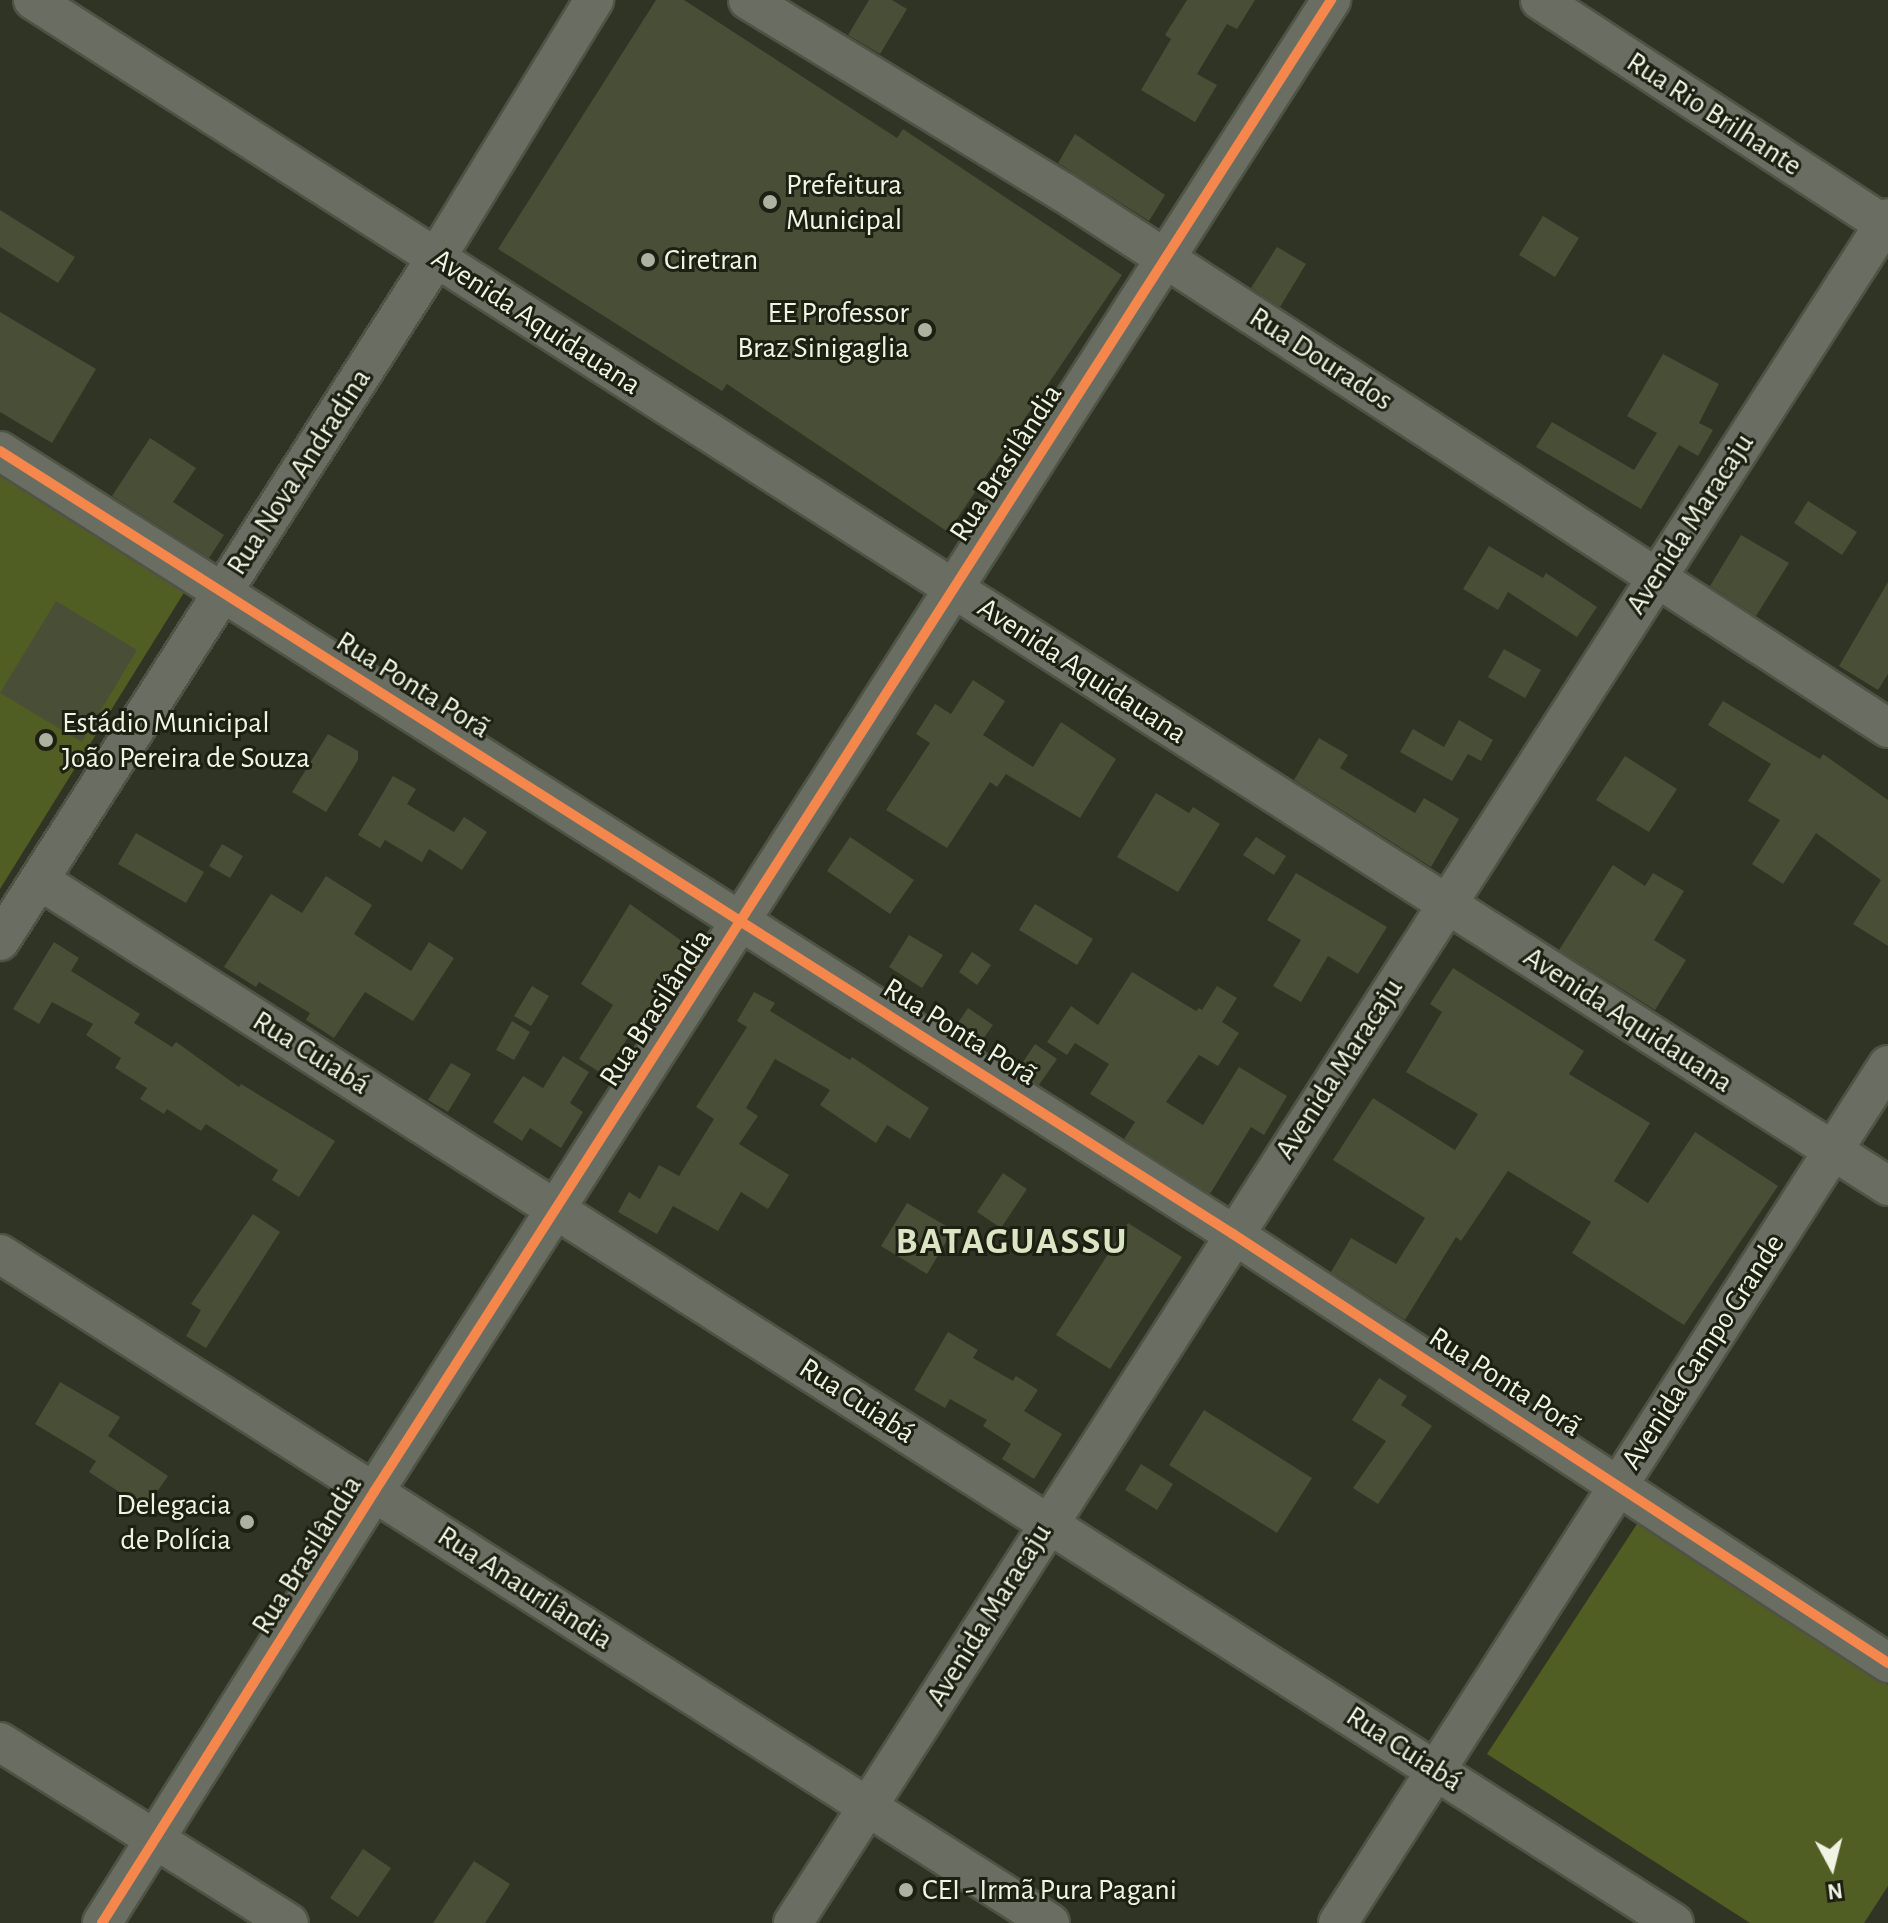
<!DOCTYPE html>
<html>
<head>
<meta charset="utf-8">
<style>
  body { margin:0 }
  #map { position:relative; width:1888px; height:1923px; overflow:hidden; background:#303424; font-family:"Alegreya Sans",sans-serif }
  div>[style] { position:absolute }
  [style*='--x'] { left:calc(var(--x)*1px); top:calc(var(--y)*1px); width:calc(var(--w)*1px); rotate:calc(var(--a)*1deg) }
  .green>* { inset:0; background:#515e23 }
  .building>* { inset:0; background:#494e36 }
  .roads { filter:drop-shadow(2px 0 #4f5345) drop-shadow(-2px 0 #4f5345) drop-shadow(0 2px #4f5345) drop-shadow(0 -2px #4f5345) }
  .minor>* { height:38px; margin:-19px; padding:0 19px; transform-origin:19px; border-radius:19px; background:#6a6d61 }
  .cycleway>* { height:10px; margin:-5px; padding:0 5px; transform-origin:5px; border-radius:5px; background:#f5874c }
  .dots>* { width:22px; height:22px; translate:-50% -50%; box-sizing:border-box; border:4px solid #1c2013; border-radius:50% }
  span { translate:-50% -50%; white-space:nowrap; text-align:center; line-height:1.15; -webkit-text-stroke:6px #1c2013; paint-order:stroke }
  .street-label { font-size:30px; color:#eff4e3 }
  .poi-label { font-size:30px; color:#eff4e3 }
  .left { translate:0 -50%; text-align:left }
  .right { translate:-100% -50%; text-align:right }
  .district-label { font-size:38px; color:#dbe5c3; font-weight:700; letter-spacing:2px }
  .north { position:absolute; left:1792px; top:1827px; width:80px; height:80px; -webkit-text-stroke:6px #1c2013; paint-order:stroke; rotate:173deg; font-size:22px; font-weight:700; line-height:32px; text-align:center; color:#eff4e3 }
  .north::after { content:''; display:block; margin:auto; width:28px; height:36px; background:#eff4e3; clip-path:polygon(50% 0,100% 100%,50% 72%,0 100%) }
</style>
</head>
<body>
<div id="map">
  <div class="green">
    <i style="clip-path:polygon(0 475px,185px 591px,0 889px)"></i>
    <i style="clip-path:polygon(1637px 1524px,1888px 1685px,1888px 1886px,1864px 1923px,1750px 1923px,1487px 1754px)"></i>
  </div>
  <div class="building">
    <i style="clip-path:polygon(656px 0,684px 0,897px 138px,903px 129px,1122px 275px,948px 532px,727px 384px,722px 391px,498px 249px)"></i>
    <i style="clip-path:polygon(869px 0,892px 0,907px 9px,880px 54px,848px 35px)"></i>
    <i style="clip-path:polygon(1187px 0,1255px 0,1237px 29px,1227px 24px,1197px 74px,1217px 85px,1195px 122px,1141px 90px,1171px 39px,1165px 35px)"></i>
    <i style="clip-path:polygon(1075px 134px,1165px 195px,1149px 221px,1058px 163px)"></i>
    <i style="clip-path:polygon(0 210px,75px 257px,58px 283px,0 247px)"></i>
    <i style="clip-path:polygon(1543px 216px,1579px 238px,1555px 277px,1519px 255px)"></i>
    <i style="clip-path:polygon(1277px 247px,1306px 264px,1280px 307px,1251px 288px)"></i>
    <i style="clip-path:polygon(0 312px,96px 369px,52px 443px,0 412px)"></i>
    <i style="clip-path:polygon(1663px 354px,1719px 384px,1699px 423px,1713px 430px,1698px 456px,1679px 445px,1641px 509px,1536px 447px,1552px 422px,1634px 470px,1657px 433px,1627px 416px)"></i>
    <i style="clip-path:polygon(150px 438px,196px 468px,173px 502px,224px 535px,209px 558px,112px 496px)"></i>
    <i style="clip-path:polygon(1808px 501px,1857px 532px,1842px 555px,1794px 523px)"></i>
    <i style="clip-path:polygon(1741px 535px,1789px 563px,1756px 616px,1710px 586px)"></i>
    <i style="clip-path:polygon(1489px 546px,1543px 578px,1546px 573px,1597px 607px,1577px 637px,1508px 592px,1498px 610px,1463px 589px)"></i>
    <i style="clip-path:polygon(1888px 582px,1888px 674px,1878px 690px,1839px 666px)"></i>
    <i style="clip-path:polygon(56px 601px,137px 650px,82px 742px,0 693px)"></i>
    <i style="clip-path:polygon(1504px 649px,1541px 670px,1525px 698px,1488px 677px)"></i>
    <i style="clip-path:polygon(973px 680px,1005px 701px,983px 735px,1033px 767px,1061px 722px,1116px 759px,1080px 818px,1006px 774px,997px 787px,990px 782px,947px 848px,886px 810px,930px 743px,916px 734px,935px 704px,951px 714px)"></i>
    <i style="clip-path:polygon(1723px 701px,1820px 759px,1823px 754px,1888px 800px,1888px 946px,1853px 924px,1881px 880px,1816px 833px,1783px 884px,1752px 864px,1780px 820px,1748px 801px,1771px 764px,1708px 725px)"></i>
    <i style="clip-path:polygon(1459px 720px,1493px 740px,1481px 761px,1468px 754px,1452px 781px,1400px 752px,1413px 729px,1444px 747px)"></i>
    <i style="clip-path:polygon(328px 734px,358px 751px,358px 760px,326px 812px,292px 792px)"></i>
    <i style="clip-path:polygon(1319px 738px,1348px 755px,1340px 768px,1415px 813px,1424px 798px,1459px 819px,1431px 867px,1294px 780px)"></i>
    <i style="clip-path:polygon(1625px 756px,1677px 789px,1649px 832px,1596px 800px)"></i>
    <i style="clip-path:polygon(393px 776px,416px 789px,407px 804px,454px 832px,464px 817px,487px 832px,462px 870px,429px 849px,422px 862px,385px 840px,380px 848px,358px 835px)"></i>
    <i style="clip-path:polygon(1156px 793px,1189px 813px,1193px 807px,1220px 824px,1178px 892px,1117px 857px)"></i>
    <i style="clip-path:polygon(136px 833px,204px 872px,186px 903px,118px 864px)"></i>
    <i style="clip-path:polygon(850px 837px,914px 880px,890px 914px,827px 871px)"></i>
    <i style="clip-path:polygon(1256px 837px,1286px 856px,1274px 875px,1243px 855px)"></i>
    <i style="clip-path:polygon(222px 844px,243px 856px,230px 878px,209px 866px)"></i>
    <i style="clip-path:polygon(1613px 865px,1645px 886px,1653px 873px,1684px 891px,1654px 940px,1686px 960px,1655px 1010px,1559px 950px)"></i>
    <i style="clip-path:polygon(1296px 873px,1387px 927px,1358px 974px,1328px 956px,1301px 1002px,1273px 986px,1301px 940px,1267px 920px)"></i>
    <i style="clip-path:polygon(326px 876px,372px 905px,354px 934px,411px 971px,429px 942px,454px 958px,413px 1021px,365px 992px,334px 1038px,306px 1020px,310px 1013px,259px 982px,256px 987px,224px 967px,271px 894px,302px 913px)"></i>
    <i style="clip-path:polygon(630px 904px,693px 949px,652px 1015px,636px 1037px,630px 1034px,604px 1075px,579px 1059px,613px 1005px,581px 984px)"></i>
    <i style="clip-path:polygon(1035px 904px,1093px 939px,1077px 965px,1019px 930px)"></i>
    <i style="clip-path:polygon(909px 935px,943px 955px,922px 988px,889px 967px)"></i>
    <i style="clip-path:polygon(54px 942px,79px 958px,71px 971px,140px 1014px,134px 1023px,172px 1047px,176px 1042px,239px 1087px,241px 1084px,335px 1141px,299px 1197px,272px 1180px,278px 1170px,206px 1124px,201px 1131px,167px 1109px,164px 1114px,140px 1099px,147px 1088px,115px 1068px,121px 1058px,86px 1035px,93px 1024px,52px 1002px,39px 1024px,13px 1009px)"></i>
    <i style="clip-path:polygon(972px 952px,991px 965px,977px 985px,959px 972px)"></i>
    <i style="clip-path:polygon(1453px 968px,1584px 1051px,1569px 1074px,1650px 1123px,1614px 1181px,1648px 1203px,1695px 1132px,1778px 1186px,1684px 1325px,1572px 1253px,1591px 1222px,1508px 1171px,1461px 1241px,1456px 1237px,1405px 1320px,1331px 1272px,1351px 1238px,1396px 1264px,1425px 1218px,1333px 1160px,1373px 1098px,1455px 1150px,1478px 1114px,1406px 1072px,1442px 1012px,1430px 1004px)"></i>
    <i style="clip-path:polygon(1132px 972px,1196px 1011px,1199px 1008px,1202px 1010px,1217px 986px,1237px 998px,1222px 1022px,1239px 1033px,1218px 1066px,1199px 1055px,1166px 1102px,1203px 1125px,1239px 1067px,1287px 1096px,1264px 1135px,1251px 1127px,1210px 1194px,1124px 1139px,1135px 1122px,1090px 1094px,1109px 1064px,1075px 1043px,1067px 1055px,1047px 1042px,1071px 1006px,1098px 1025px)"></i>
    <i style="clip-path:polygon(532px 986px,549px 996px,531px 1026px,514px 1016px)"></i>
    <i style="clip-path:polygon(754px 992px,775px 1003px,770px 1011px,850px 1060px,852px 1057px,929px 1108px,910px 1139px,887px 1125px,876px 1143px,820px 1105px,830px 1090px,775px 1059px,746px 1108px,758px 1116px,739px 1144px,789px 1175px,768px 1209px,741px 1192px,718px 1231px,673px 1206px,657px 1234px,618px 1212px,629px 1192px,640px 1199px,659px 1165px,679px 1176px,714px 1119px,696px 1107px,747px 1027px,737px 1021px)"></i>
    <i style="clip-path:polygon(968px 1008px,993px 1025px,978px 1046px,953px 1030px)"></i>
    <i style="clip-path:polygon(512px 1021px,530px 1032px,514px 1060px,496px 1050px)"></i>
    <i style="clip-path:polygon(1035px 1044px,1057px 1059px,1039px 1085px,1017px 1071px)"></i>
    <i style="clip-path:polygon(563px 1056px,589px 1072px,570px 1103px,583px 1112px,561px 1148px,530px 1128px,522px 1141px,493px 1122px,523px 1076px,543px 1088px)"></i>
    <i style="clip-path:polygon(451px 1063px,471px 1074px,448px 1112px,428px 1100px)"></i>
    <i style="clip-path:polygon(1003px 1173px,1027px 1189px,1001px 1228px,977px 1212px)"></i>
    <i style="clip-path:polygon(907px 1203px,953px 1230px,927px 1274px,881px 1246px)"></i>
    <i style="clip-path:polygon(253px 1214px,280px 1232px,206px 1348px,186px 1336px,201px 1310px,191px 1304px)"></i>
    <i style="clip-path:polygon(1128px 1223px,1182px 1257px,1110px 1369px,1056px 1335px)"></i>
    <i style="clip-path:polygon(948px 1332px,978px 1350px,973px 1358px,1013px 1381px,1016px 1376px,1038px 1390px,1024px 1411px,1062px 1434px,1034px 1479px,1002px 1459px,1011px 1444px,983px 1426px,987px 1420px,950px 1399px,945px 1408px,914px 1390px)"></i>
    <i style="clip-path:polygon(1379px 1378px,1407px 1396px,1401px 1405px,1432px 1426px,1378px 1504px,1353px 1488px,1386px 1441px,1352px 1420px)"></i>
    <i style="clip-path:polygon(60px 1382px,120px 1417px,108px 1436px,168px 1476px,145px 1509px,89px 1472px,96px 1461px,35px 1424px)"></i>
    <i style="clip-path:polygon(1204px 1410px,1312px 1478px,1277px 1533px,1169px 1465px)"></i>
    <i style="clip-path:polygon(1141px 1464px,1173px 1484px,1157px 1510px,1125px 1490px)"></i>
    <i style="clip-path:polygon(363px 1849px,391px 1868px,358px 1917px,330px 1898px)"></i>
    <i style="clip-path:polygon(474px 1861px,510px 1884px,485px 1923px,433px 1923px)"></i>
  </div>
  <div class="roads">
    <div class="minor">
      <i style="--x:33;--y:0;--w:2202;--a:32.59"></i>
      <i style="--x:748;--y:0;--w:369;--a:31.4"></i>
      <i style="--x:1063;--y:192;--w:984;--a:33.01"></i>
      <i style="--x:1540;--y:0;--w:415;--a:33.1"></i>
      <i style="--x:0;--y:451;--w:1461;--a:32.42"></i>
      <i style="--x:1233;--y:1234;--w:783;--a:33.22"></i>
      <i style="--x:39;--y:880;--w:1939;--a:32.53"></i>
      <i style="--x:0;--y:941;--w:810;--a:-57.45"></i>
      <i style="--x:436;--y:258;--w:303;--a:-58.5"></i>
      <i style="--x:0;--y:1254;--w:1245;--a:32.5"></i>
      <i style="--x:0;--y:1742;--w:341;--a:32.1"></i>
      <i style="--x:102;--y:1923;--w:510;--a:-57.74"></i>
      <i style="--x:374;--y:1492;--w:1773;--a:-57.32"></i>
      <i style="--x:793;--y:1923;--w:2026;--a:-57.29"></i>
      <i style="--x:1338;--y:1923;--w:1019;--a:-57.34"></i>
    </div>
  </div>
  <div class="cycleway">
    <i style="--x:0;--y:451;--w:1461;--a:32.42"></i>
    <i style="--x:1233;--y:1234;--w:783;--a:33.22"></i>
    <i style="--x:102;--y:1923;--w:510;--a:-57.74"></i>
    <i style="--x:374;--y:1492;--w:1773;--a:-57.32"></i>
  </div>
  <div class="dots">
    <i style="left:770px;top:202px;background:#acb1a0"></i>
    <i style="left:648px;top:260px;background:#acb1a0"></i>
    <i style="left:925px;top:330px;background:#acb1a0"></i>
    <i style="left:46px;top:740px;background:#acb1a0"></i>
    <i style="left:247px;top:1522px;background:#acb1a0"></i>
    <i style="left:906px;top:1890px;background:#acb1a0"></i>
  </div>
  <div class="street-label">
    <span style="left:1714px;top:114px;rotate:33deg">Rua Rio Brilhante</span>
    <span style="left:536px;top:322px;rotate:33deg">Avenida Aquidauana</span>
    <span style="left:1321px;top:359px;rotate:33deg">Rua Dourados</span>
    <span style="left:1006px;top:463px;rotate:-57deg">Rua Brasilândia</span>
    <span style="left:299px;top:472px;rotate:-57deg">Rua Nova Andradina</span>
    <span style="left:1690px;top:524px;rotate:-57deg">Avenida Maracaju</span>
    <span style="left:1082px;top:671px;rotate:33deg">Avenida Aquidauana</span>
    <span style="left:413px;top:685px;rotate:32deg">Rua Ponta Porã</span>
    <span style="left:656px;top:1008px;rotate:-57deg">Rua Brasilândia</span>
    <span style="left:1628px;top:1020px;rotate:33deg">Avenida Aquidauana</span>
    <span style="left:960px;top:1032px;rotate:32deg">Rua Ponta Porã</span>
    <span style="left:311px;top:1053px;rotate:32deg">Rua Cuiabá</span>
    <span style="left:1339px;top:1069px;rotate:-57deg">Avenida Maracaju</span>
    <span style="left:1703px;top:1352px;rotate:-57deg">Avenida Campo Grande</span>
    <span style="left:1505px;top:1382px;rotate:33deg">Rua Ponta Porã</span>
    <span style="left:857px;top:1401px;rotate:33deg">Rua Cuiabá</span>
    <span style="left:307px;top:1555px;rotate:-58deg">Rua Brasilândia</span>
    <span style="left:525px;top:1588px;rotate:33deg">Rua Anaurilândia</span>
    <span style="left:989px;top:1615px;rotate:-58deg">Avenida Maracaju</span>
    <span style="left:1404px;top:1749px;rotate:33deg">Rua Cuiabá</span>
  </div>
  <div class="poi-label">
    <span class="left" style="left:786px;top:202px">Prefeitura<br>Municipal</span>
    <span class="left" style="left:664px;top:260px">Ciretran</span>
    <span class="right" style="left:909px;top:330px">EE Professor<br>Braz Sinigaglia</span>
    <span class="left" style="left:62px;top:740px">Estádio Municipal<br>João Pereira de Souza</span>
    <span class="right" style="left:231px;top:1522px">Delegacia<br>de Polícia</span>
    <span class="left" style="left:922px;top:1890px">CEI - Irmã Pura Pagani</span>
  </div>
  <div class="district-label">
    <span style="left:1012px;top:1243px">BATAGUASSU</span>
  </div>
  <div class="north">N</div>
</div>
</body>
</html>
